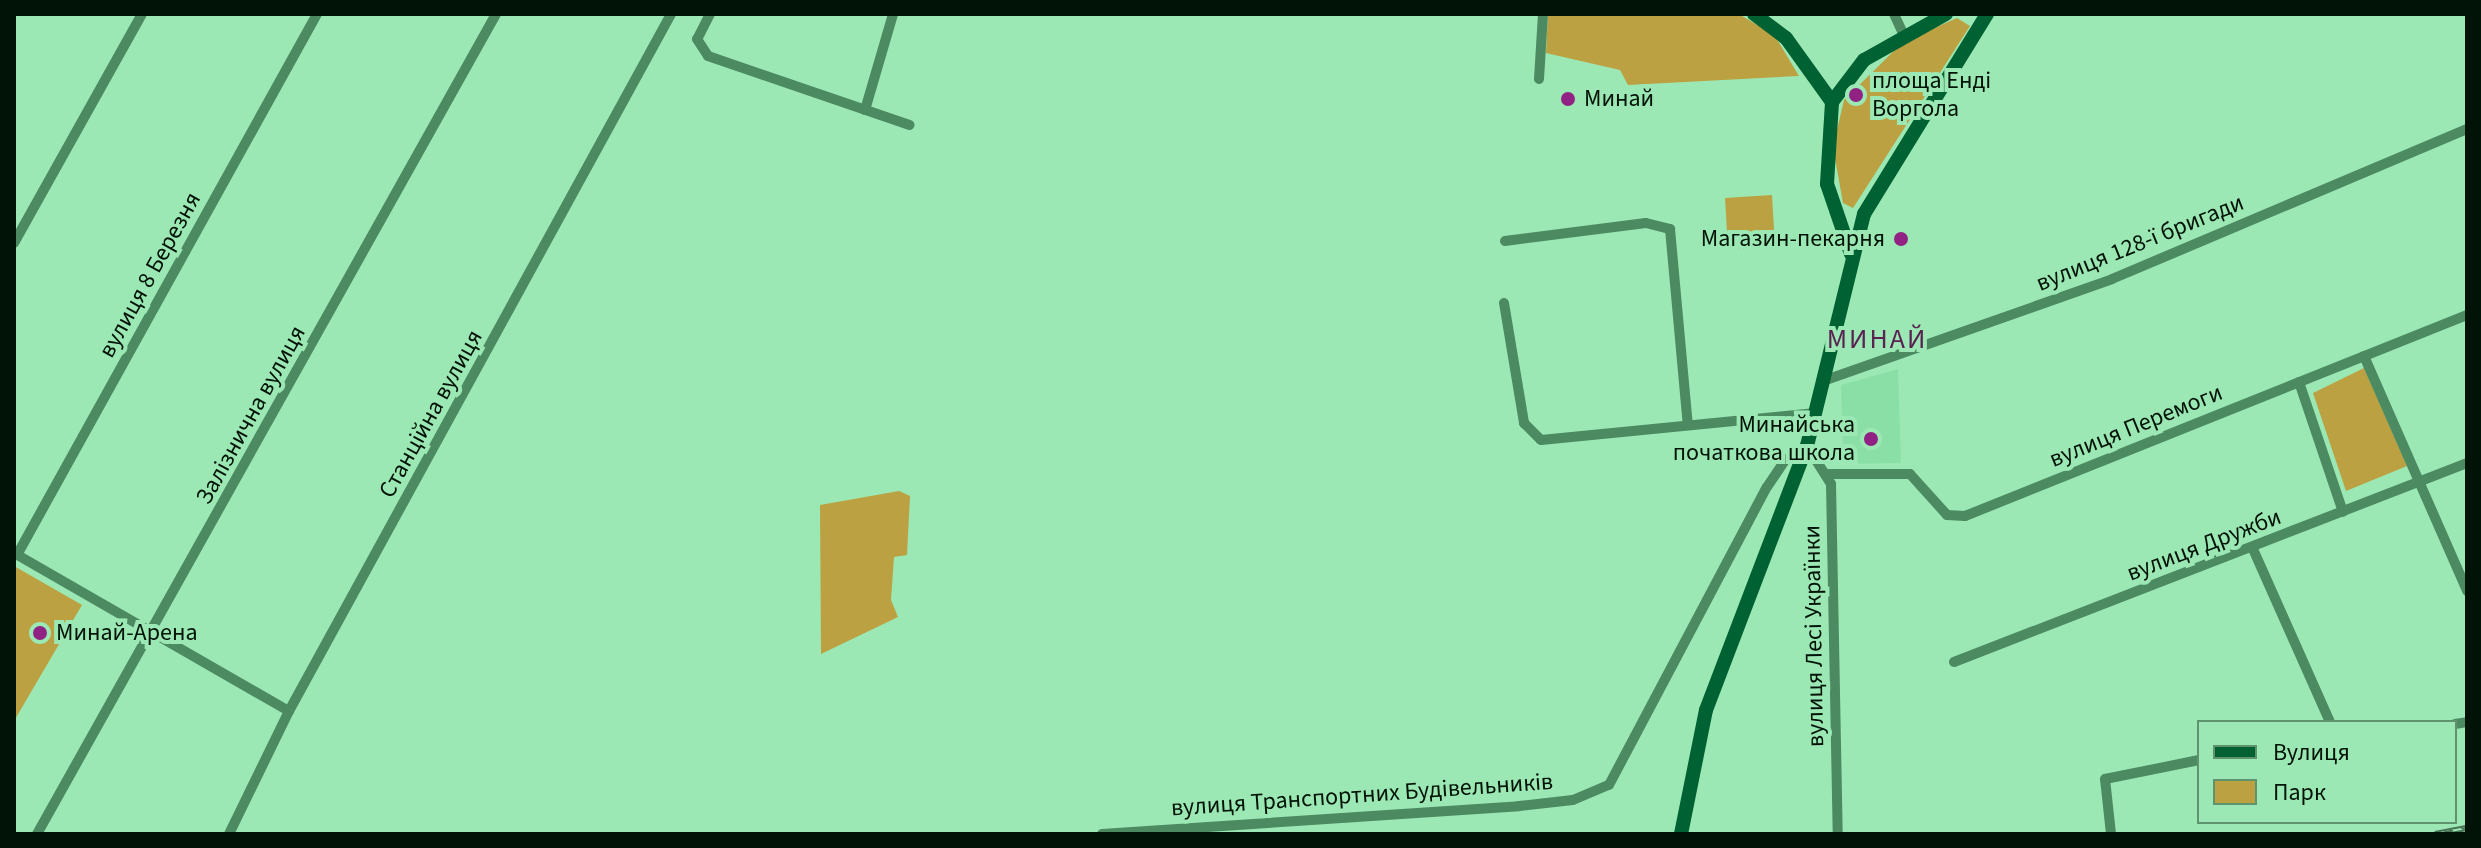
<!DOCTYPE html>
<html>
<head>
<meta charset="utf-8">
<style>
  body { margin:0 }
  #map { position:relative; width:2481px; height:848px; overflow:hidden; background:#9ce8b4; font-family:"Source Sans 3",sans-serif }
  div>[style] { position:absolute }
  [style*='--x'] { left:calc(var(--x)*1px); top:calc(var(--y)*1px); width:calc(var(--w)*1px); rotate:calc(var(--a)*1deg) }
  .built>* { inset:0; background:#8adfa6 }
  .green>* { inset:0; background:#bba141 }
  .street>* { height:10px; margin:-5px; padding:0 5px; transform-origin:5px; border-radius:5px; background:#4c8a61 }
  .secondary>* { height:14px; margin:-7px; padding:0 7px; transform-origin:7px; border-radius:7px; background:#006132 }
  .rail>* { height:6px; margin-top:-3px; transform-origin:0; background:repeating-linear-gradient(90deg,#9ce8b4 0 9px,#477455 0 18px); box-sizing:border-box; border-block:2px solid #477455 }
  .dots>* { width:22px; height:22px; translate:-50% -50%; box-sizing:border-box; border:4px solid #9ce8b4; border-radius:50% }
  span { translate:-50% -50%; white-space:nowrap; text-align:center; line-height:1.15; -webkit-text-stroke:8px #9ce8b4; paint-order:stroke }
  .poi-label { font-size:24px; color:#001306 }
  .left { translate:0 -50%; text-align:left }
  .right { translate:-100% -50%; text-align:right }
  .street-label { font-size:24px; color:#001306 }
  .quarter-label { font-size:28px; color:#582350; letter-spacing:2px }
  .frame { position:absolute; inset:0; border:16px solid #001306; pointer-events:none }
  .legend { position:absolute; left:2197px; top:720px; width:260px; height:104px; box-sizing:border-box; background:#9ce8b4; border:2px solid #5e936e; margin:0; padding:10px 14px; list-style:none; font-size:24px; color:#001306 }
  .legend li { display:flex; align-items:center; gap:16px; height:40px }
  .legend b { width:40px; border:2px solid #5e936e }
</style>
</head>
<body>
<div id="map">
  <div class="built">
    <i style="clip-path:polygon(1898px 369px,1901px 463px,1843px 464px,1841px 385px)"></i>
  </div>
  <div class="green">
    <i style="clip-path:polygon(1548px 14px,1739px 14px,1775px 36px,1799px 76px,1628px 85px,1620px 70px,1546px 53px)"></i>
    <i style="clip-path:polygon(1957px 18px,1970px 26px,1853px 208px,1843px 203px,1833px 147px,1844px 100px,1903px 42px)"></i>
    <i style="clip-path:polygon(1772px 195px,1775px 247px,1728px 249px,1725px 198px)"></i>
    <i style="clip-path:polygon(2364px 368px,2407px 466px,2346px 491px,2313px 393px)"></i>
    <i style="clip-path:polygon(899px 491px,910px 496px,907px 555px,894px 557px,891px 600px,898px 617px,821px 654px,820px 505px)"></i>
    <i style="clip-path:polygon(14px 566px,82px 605px,14px 721px)"></i>
  </div>
  <div class="street">
    <i style="--x:710;--y:14;--w:28;--a:117"></i>
    <i style="--x:697;--y:39;--w:20;--a:57"></i>
    <i style="--x:708;--y:56;--w:213;--a:18.9"></i>
    <i style="--x:1894;--y:14;--w:21;--a:65"></i>
    <i style="--x:1539;--y:79;--w:65;--a:-86.5"></i>
    <i style="--x:865;--y:110;--w:100;--a:-73.7"></i>
    <i style="--x:1505;--y:241;--w:142;--a:-7.3"></i>
    <i style="--x:1646;--y:223;--w:25;--a:14"></i>
    <i style="--x:1670;--y:229;--w:197;--a:84.8"></i>
    <i style="--x:14;--y:243;--w:262;--a:-60.8"></i>
    <i style="--x:1504;--y:303;--w:122;--a:80.5"></i>
    <i style="--x:1524;--y:423;--w:24;--a:45"></i>
    <i style="--x:1541;--y:440;--w:276;--a:-5.6"></i>
    <i style="--x:2364;--y:356;--w:257;--a:66.3"></i>
    <i style="--x:1823;--y:381;--w:306;--a:-19.4"></i>
    <i style="--x:2112;--y:279;--w:385;--a:-22.9"></i>
    <i style="--x:2299;--y:382;--w:137;--a:71.3"></i>
    <i style="--x:1829;--y:474;--w:81;--a:0"></i>
    <i style="--x:1910;--y:474;--w:55;--a:47.9"></i>
    <i style="--x:1947;--y:515;--w:18;--a:3"></i>
    <i style="--x:1965;--y:516;--w:541;--a:-21.82"></i>
    <i style="--x:2253;--y:549;--w:189;--a:66"></i>
    <i style="--x:14;--y:553;--w:317;--a:29.9"></i>
    <i style="--x:17;--y:555;--w:619;--a:-60.99"></i>
    <i style="--x:1954;--y:662;--w:550;--a:-21.2"></i>
    <i style="--x:2455;--y:724;--w:12;--a:-9"></i>
    <i style="--x:37;--y:834;--w:940;--a:-60.76"></i>
    <i style="--x:229;--y:834;--w:137;--a:-64"></i>
    <i style="--x:289;--y:711;--w:795;--a:-61.27"></i>
    <i style="--x:1102;--y:834;--w:418;--a:-3.8"></i>
    <i style="--x:1519;--y:806;--w:54;--a:-6.3"></i>
    <i style="--x:1573;--y:800;--w:39;--a:-23"></i>
    <i style="--x:1609;--y:785;--w:337;--a:-62.1"></i>
    <i style="--x:1767;--y:487;--w:32;--a:-56"></i>
    <i style="--x:1785;--y:460;--w:26;--a:-32"></i>
    <i style="--x:1807;--y:446;--w:45;--a:57.7"></i>
    <i style="--x:1831;--y:484;--w:350;--a:88.9"></i>
    <i style="--x:2111;--y:834;--w:55;--a:-96.2"></i>
    <i style="--x:2105;--y:779;--w:96;--a:-11.4"></i>
  </div>
  <div class="secondary">
    <i style="--x:1754;--y:14;--w:40;--a:37"></i>
    <i style="--x:1786;--y:38;--w:79;--a:54.3"></i>
    <i style="--x:1851;--y:254;--w:74;--a:-108.9"></i>
    <i style="--x:1827;--y:184;--w:82;--a:-86.5"></i>
    <i style="--x:1832;--y:102;--w:53;--a:-52.7"></i>
    <i style="--x:1864;--y:60;--w:94;--a:-29.3"></i>
    <i style="--x:1681;--y:834;--w:126;--a:-78.6"></i>
    <i style="--x:1706;--y:710;--w:283;--a:-69.1"></i>
    <i style="--x:1807;--y:446;--w:239;--a:-76.2"></i>
    <i style="--x:1864;--y:214;--w:235;--a:-58.4"></i>
  </div>
  <div class="rail">
    <i style="--x:2435;--y:834;--w:33;--a:-11"></i>
  </div>
  <div class="dots">
    <i style="left:1856px;top:95px;background:#912283"></i>
    <i style="left:1568px;top:99px;background:#912283"></i>
    <i style="left:1901px;top:239px;background:#912283"></i>
    <i style="left:1871px;top:439px;background:#912283"></i>
    <i style="left:40px;top:633px;background:#912283"></i>
  </div>
  <div class="poi-label">
    <span class="left" style="left:1872px;top:95px">площа Енді<br>Воргола</span>
    <span class="left" style="left:1584px;top:99px">Минай</span>
    <span class="right" style="left:1885px;top:239px">Магазин-пекарня</span>
    <span class="right" style="left:1855px;top:439px">Минайська<br>початкова школа</span>
    <span class="left" style="left:56px;top:633px">Минай-Арена</span>
  </div>
  <div class="street-label">
    <span style="left:2140px;top:243px;rotate:-22deg">вулиця 128-ї бригади</span>
    <span style="left:150px;top:275px;rotate:-61deg">вулиця 8 Березня</span>
    <span style="left:431px;top:414px;rotate:-61deg">Станційна вулиця</span>
    <span style="left:251px;top:415px;rotate:-61deg">Залізнична вулиця</span>
    <span style="left:2136px;top:426px;rotate:-22deg">вулиця Перемоги</span>
    <span style="left:2204px;top:545px;rotate:-21deg">вулиця Дружби</span>
    <span style="left:1814px;top:636px;rotate:-91deg">вулиця Лесі Українки</span>
    <span style="left:1362px;top:795px;rotate:-4deg">вулиця Транспортних Будівельників</span>
  </div>
  <div class="quarter-label">
    <span style="left:1877px;top:339px">МИНАЙ</span>
  </div>
  <div class="frame"></div>
  <ul class="legend">
  <li><b style="height:10px;background:#006132"></b>Вулиця</li>
  <li><b style="height:22px;background:#bba141"></b>Парк</li>
  </ul>
</div>
</body>
</html>
